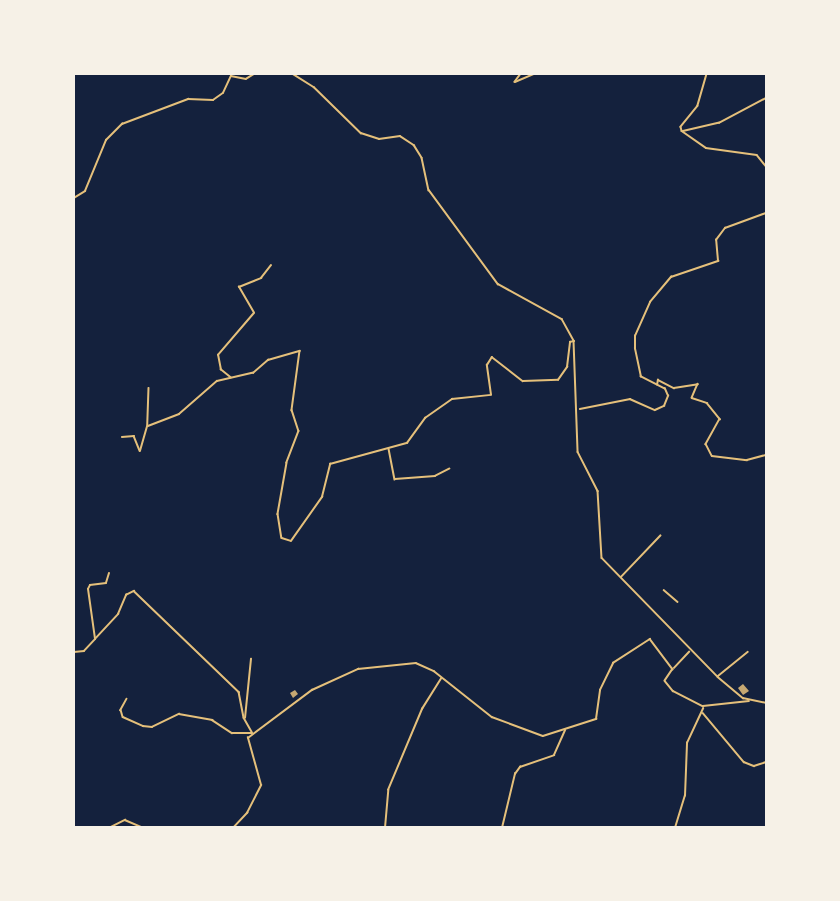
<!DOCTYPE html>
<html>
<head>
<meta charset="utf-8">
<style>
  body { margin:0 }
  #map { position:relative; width:840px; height:901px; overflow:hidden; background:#14213d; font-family:Karla,sans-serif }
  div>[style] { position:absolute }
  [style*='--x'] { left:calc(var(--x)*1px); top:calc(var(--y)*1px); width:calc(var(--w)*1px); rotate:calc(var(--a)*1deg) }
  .building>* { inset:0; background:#c6a872 }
  .minor>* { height:1.5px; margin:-0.75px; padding:0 0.75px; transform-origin:0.75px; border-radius:0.75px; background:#e5c07b }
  span { translate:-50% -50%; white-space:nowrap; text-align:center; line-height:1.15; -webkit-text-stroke:4.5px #f6f1e7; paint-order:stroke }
  .frame { position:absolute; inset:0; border:75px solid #f6f1e7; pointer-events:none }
</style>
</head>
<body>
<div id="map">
  <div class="building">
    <i style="clip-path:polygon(743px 684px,749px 691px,743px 695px,738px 688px)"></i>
    <i style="clip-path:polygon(295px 690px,298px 694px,293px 698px,290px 693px)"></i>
  </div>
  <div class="minor">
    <i style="--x:293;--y:74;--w:25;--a:32"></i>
    <i style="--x:314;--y:87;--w:66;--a:44.4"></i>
    <i style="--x:361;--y:133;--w:19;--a:18"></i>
    <i style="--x:379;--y:139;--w:21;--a:-8"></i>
    <i style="--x:400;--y:136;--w:17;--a:33"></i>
    <i style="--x:414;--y:145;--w:15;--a:58"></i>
    <i style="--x:422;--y:158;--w:33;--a:78"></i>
    <i style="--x:429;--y:190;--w:117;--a:53.7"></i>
    <i style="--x:498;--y:284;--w:73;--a:28.7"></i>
    <i style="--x:562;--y:319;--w:25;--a:61"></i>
    <i style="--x:574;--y:341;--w:111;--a:87.9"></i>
    <i style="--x:578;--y:452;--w:44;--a:62.9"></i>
    <i style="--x:598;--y:491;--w:67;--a:86.6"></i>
    <i style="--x:602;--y:558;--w:166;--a:45.7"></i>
    <i style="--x:718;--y:677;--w:33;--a:40"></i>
    <i style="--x:743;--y:698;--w:24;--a:12"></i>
    <i style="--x:521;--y:74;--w:10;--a:127"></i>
    <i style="--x:515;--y:82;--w:21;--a:-23"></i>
    <i style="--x:707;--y:74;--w:33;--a:106"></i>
    <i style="--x:698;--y:106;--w:27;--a:129"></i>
    <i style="--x:681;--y:127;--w:4;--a:76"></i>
    <i style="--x:682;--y:131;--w:29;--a:35"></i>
    <i style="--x:706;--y:148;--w:51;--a:7.8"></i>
    <i style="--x:757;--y:155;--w:14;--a:51"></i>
    <i style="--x:683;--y:131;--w:37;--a:-13"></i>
    <i style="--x:719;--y:123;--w:53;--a:-28"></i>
    <i style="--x:74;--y:198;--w:13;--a:-32"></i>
    <i style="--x:85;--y:191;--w:55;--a:-67.6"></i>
    <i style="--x:106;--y:140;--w:23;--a:-45"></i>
    <i style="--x:122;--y:124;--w:71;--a:-20.7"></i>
    <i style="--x:188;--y:99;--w:25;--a:2"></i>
    <i style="--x:213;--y:100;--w:12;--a:-35"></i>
    <i style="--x:223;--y:93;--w:19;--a:-65"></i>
    <i style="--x:231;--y:76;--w:15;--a:11"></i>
    <i style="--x:246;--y:79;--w:9;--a:-32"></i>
    <i style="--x:231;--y:378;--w:13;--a:-141"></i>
    <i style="--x:221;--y:370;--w:15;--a:-101"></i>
    <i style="--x:218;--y:355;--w:55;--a:-49.4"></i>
    <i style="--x:254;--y:313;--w:30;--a:-120"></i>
    <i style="--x:239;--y:287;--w:24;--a:-22"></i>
    <i style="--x:261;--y:278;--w:16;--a:-52"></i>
    <i style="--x:657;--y:385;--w:5;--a:-79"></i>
    <i style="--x:658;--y:380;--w:18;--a:27"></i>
    <i style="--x:674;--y:388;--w:24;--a:-9"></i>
    <i style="--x:698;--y:384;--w:15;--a:113"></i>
    <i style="--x:692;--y:398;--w:16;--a:18"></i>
    <i style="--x:707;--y:403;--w:21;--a:51"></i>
    <i style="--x:720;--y:419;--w:29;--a:119"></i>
    <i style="--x:706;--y:444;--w:13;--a:63"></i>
    <i style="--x:712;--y:456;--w:35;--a:7"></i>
    <i style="--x:747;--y:460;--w:20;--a:-15"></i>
    <i style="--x:149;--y:388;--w:38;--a:92"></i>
    <i style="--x:148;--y:426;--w:33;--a:-21"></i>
    <i style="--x:179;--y:414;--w:50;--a:-41"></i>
    <i style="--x:217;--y:381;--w:37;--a:-13"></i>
    <i style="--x:253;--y:373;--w:20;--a:-41"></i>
    <i style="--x:268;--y:360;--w:33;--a:-16"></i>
    <i style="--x:300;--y:351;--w:60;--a:97.7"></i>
    <i style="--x:292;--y:410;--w:22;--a:72"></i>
    <i style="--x:299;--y:431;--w:34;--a:111"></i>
    <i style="--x:287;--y:463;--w:52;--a:100"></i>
    <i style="--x:278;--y:514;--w:24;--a:81"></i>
    <i style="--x:282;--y:538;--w:9;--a:18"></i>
    <i style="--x:291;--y:541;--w:54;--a:-54.8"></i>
    <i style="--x:322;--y:497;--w:34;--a:-76"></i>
    <i style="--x:330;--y:464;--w:80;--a:-15.3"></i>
    <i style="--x:407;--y:443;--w:31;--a:-54"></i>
    <i style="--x:425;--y:418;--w:33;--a:-35"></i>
    <i style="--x:452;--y:399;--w:39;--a:-6"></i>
    <i style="--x:491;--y:395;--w:30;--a:-98"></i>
    <i style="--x:487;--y:365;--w:9;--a:-58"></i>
    <i style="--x:492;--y:357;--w:39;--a:38"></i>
    <i style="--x:523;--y:381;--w:35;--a:-2"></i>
    <i style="--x:558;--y:380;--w:16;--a:-55"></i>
    <i style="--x:567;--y:367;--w:25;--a:-83"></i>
    <i style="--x:570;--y:342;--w:4;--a:-14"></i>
    <i style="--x:580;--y:409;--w:51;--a:-11.3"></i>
    <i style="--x:630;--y:399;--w:27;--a:24"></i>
    <i style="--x:655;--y:410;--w:10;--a:-24"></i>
    <i style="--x:664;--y:406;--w:11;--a:-68"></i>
    <i style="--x:668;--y:396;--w:8;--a:-113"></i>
    <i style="--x:665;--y:389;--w:27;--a:-153"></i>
    <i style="--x:641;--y:377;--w:29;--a:-102"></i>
    <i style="--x:635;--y:349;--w:13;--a:-90"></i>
    <i style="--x:635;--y:336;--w:37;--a:-66"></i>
    <i style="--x:650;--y:302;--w:33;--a:-50"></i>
    <i style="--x:671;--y:277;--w:50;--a:-18.8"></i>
    <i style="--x:718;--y:261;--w:21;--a:-95"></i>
    <i style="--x:716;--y:240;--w:15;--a:-53"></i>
    <i style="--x:725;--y:228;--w:44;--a:-20.1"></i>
    <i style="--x:122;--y:437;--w:12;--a:-5"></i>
    <i style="--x:134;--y:436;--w:16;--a:68"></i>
    <i style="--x:140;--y:451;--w:25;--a:-74"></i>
    <i style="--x:389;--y:449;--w:31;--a:79"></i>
    <i style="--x:395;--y:479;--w:40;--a:-4.3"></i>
    <i style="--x:435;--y:476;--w:16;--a:-27"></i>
    <i style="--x:621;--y:577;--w:57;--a:-46.4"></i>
    <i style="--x:664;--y:590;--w:18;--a:41"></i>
    <i style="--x:95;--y:639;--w:50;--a:-98"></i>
    <i style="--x:88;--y:589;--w:4;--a:-63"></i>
    <i style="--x:90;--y:585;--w:16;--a:-7"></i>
    <i style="--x:106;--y:583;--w:10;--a:-73"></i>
    <i style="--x:74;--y:652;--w:10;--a:-6"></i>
    <i style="--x:84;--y:651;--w:16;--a:-47"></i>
    <i style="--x:95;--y:639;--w:34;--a:-47"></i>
    <i style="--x:118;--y:614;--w:21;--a:-67"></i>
    <i style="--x:126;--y:595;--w:9;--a:-27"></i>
    <i style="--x:134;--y:591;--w:146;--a:43.9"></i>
    <i style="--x:239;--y:692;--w:26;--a:79"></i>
    <i style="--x:244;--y:718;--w:16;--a:60"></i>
    <i style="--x:674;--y:668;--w:22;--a:-47"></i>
    <i style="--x:718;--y:676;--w:38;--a:-39"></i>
    <i style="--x:127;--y:699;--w:13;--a:119"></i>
    <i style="--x:121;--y:710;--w:7;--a:74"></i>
    <i style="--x:123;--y:717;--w:22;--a:24"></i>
    <i style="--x:143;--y:726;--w:9;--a:6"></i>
    <i style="--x:152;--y:727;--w:30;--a:-26"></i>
    <i style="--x:179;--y:714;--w:34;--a:10"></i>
    <i style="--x:212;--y:720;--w:24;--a:33"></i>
    <i style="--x:232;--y:733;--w:20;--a:0"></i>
    <i style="--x:703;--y:713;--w:64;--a:50.1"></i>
    <i style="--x:744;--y:762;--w:11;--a:22"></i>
    <i style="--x:754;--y:766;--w:13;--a:-18"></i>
    <i style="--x:245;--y:718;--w:59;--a:-84.2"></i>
    <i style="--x:109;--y:828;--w:18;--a:-27"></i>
    <i style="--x:125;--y:820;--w:21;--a:23"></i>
    <i style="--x:233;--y:828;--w:21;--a:-47"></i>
    <i style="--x:247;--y:813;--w:31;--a:-63"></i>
    <i style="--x:261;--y:785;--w:49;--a:-105.5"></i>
    <i style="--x:248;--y:738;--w:80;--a:-36.9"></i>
    <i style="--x:312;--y:690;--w:51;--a:-24.5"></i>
    <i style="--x:358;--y:669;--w:58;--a:-5.9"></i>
    <i style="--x:416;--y:663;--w:20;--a:24"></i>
    <i style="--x:434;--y:671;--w:74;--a:38.4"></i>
    <i style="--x:492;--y:717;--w:54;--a:20.4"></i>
    <i style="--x:543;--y:736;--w:56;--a:-17.8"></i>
    <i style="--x:596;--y:719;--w:29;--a:-82"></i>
    <i style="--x:600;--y:690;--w:30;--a:-64"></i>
    <i style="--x:613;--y:663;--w:44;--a:-33"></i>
    <i style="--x:650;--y:639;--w:38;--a:53"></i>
    <i style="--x:673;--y:669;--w:14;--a:124"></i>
    <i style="--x:665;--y:681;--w:13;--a:51"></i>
    <i style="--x:673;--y:691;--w:34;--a:27"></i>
    <i style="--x:703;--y:706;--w:46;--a:-6.2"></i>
    <i style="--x:385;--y:828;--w:38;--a:-85"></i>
    <i style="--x:388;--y:790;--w:88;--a:-67.2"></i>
    <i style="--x:422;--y:709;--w:36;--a:-58"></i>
    <i style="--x:502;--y:828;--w:56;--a:-76.5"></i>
    <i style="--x:515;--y:774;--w:9;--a:-54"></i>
    <i style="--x:520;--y:767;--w:36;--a:-19"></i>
    <i style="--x:554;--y:755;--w:27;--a:-66"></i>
    <i style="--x:675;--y:828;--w:34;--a:-73"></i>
    <i style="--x:685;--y:796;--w:53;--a:-87.8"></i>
    <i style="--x:687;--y:743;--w:38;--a:-65"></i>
  </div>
  <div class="frame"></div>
</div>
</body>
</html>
